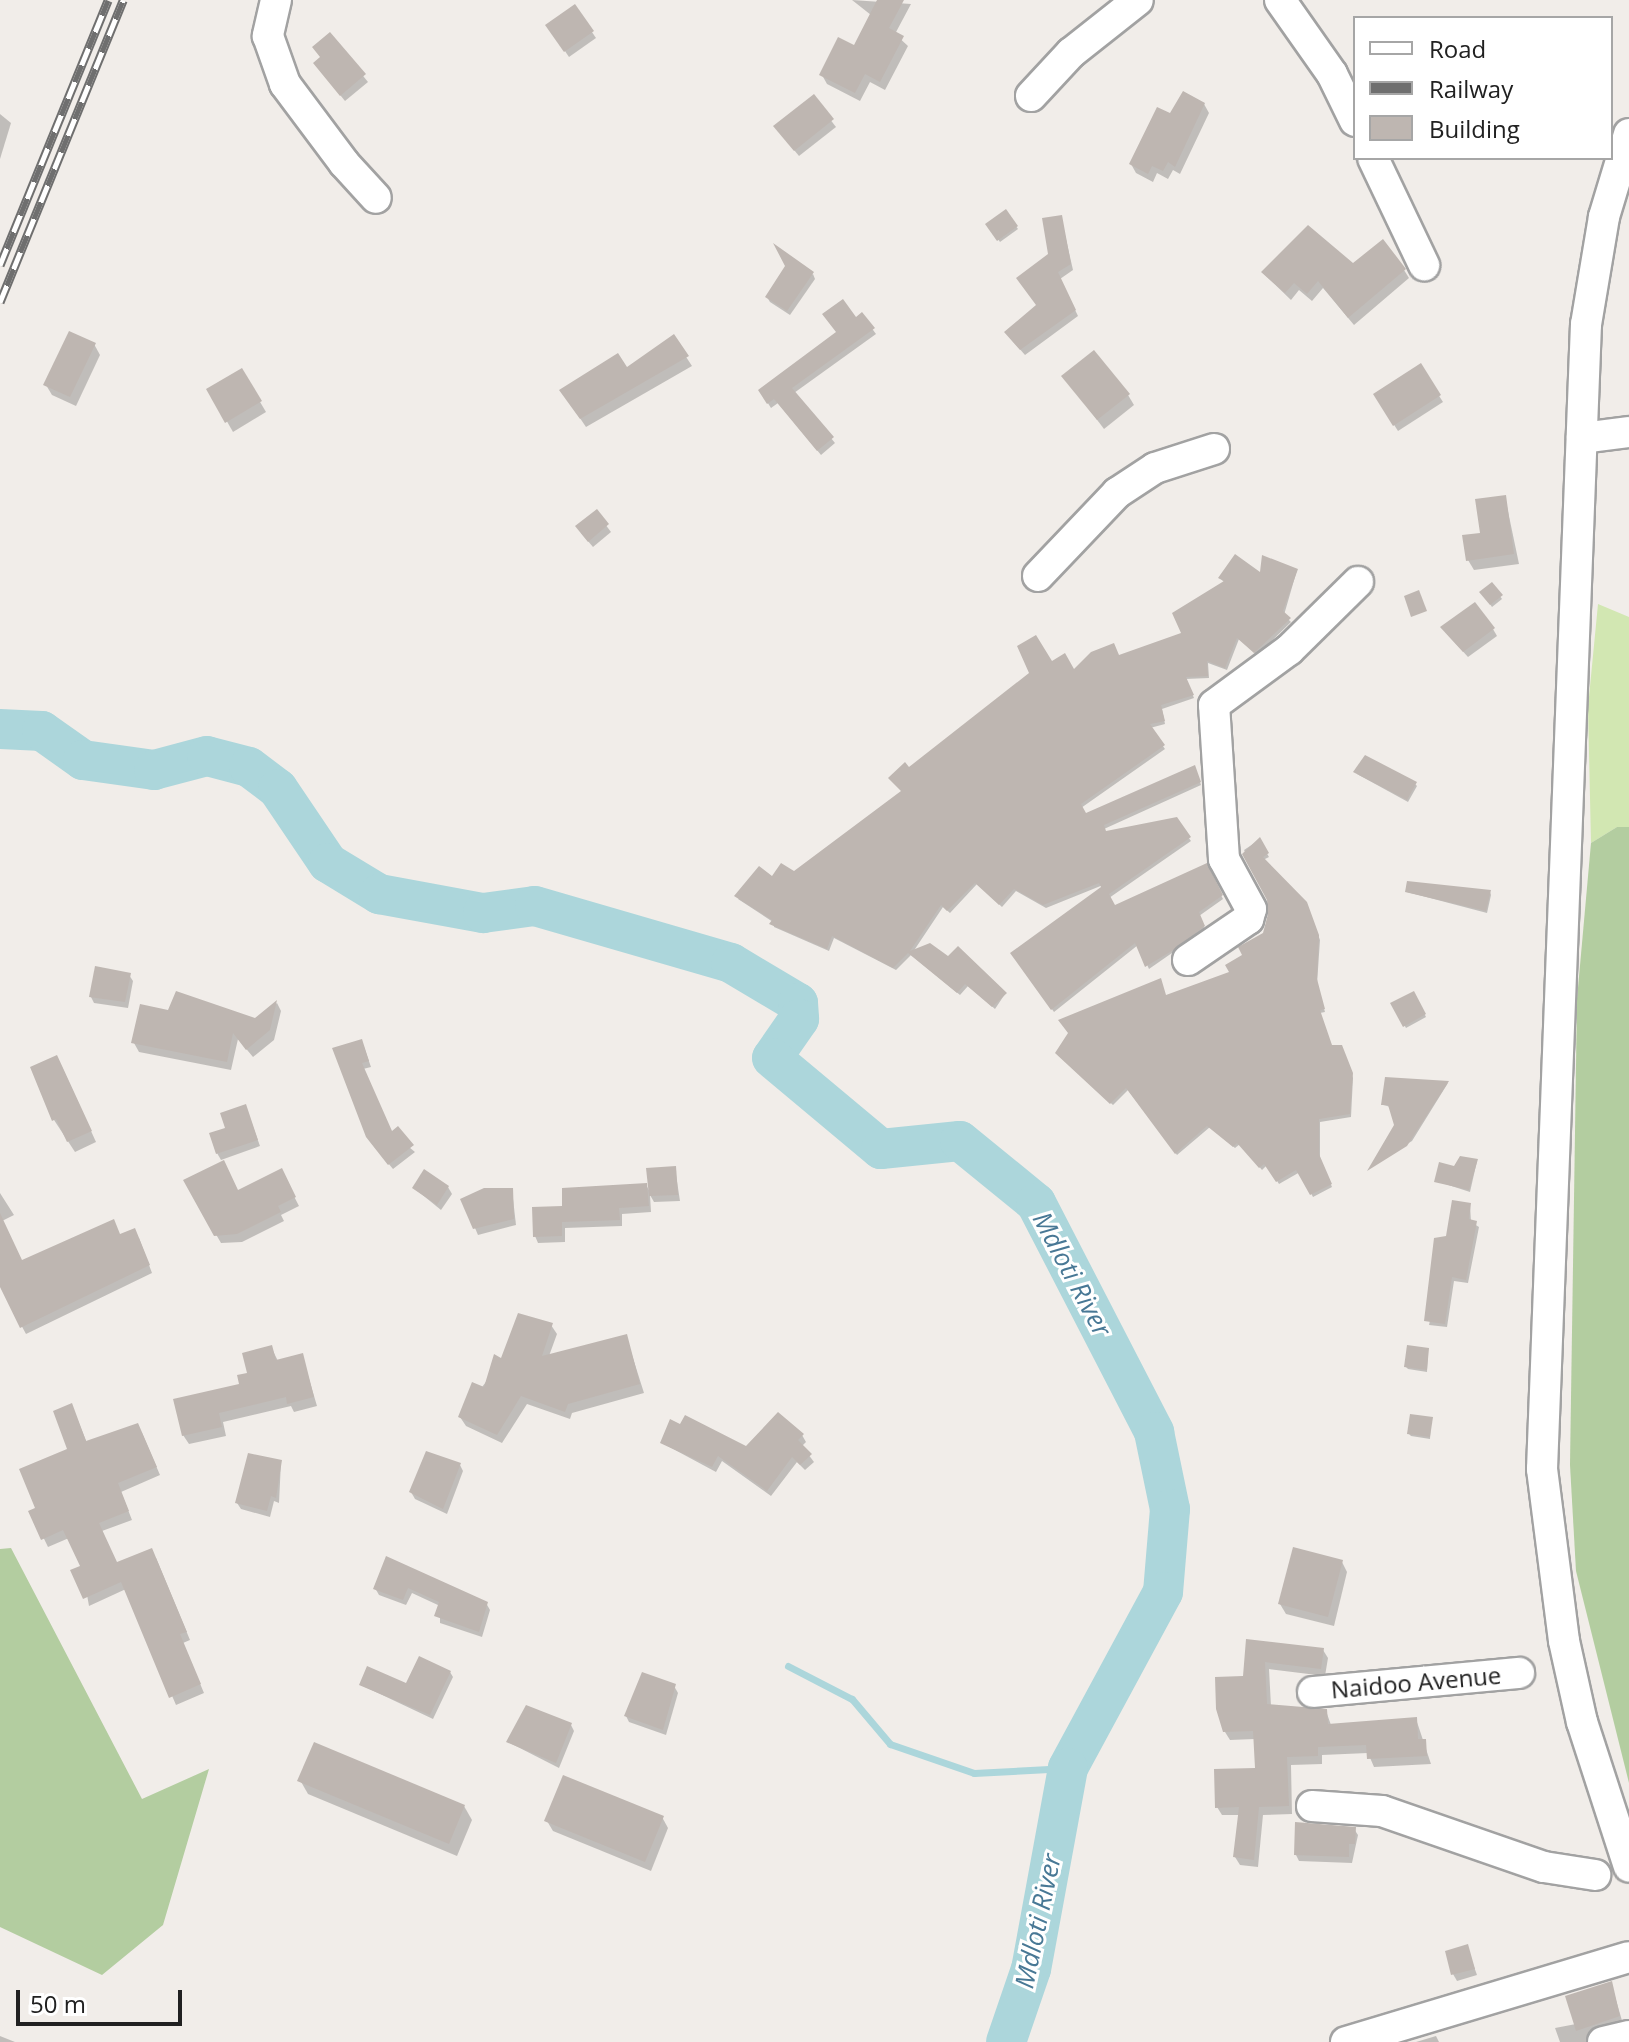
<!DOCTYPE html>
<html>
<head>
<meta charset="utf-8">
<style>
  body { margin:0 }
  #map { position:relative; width:1629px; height:2042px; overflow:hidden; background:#f1ede9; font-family:"Open Sans",sans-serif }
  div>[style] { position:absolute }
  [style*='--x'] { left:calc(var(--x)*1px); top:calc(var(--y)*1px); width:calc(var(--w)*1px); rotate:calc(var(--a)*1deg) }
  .grass>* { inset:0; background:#d2e7b2 }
  .forest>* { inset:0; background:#b3cda0 }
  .shadow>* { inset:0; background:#0003 }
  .stream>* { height:7px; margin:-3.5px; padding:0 3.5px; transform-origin:3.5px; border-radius:3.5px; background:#acd6db }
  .river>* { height:40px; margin:-20px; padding:0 20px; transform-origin:20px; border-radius:20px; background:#acd6db }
  .building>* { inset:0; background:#beb6b1 }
  .roads { filter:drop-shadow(2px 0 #a2a2a2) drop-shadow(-2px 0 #a2a2a2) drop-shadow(0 2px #a2a2a2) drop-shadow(0 -2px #a2a2a2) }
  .minor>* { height:30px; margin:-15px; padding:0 15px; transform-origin:15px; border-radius:15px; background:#fff }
  .rail>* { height:9px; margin-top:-4.5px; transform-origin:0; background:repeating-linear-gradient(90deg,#fff 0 18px,#6f6f6f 0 36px); box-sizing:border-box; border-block:2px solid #6f6f6f }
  span { translate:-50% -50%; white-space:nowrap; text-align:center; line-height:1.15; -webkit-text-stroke:6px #fff; paint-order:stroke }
  .street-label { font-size:24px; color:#212121 }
  .water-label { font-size:26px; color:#487895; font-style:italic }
  .legend { position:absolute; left:1353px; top:16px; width:260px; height:144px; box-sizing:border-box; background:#fff; border:2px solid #a6a6a6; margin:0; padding:10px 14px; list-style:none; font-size:24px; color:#212121 }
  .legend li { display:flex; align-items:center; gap:16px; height:40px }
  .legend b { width:40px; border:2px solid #a6a6a6 }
  .scale { position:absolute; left:16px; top:1990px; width:166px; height:36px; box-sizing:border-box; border:4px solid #212121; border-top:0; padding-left:10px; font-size:24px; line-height:28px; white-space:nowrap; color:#212121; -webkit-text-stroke:6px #fff; paint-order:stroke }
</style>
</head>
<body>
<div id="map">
  <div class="grass">
    <i style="clip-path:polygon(1598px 604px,1629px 617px,1629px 827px,1617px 827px,1591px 843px,1588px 707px)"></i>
  </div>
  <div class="forest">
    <i style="clip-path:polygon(1617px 827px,1629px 827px,1629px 1783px,1576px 1571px,1570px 1465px,1577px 999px,1591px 843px)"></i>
    <i style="clip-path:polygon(11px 1548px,142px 1799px,209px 1769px,163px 1925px,102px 1975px,0 1927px,0 1549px)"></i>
  </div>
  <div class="shadow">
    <i style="clip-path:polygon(852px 0,911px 4px,895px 34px,908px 46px,885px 90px,870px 82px,860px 101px,827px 84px,822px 75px,855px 48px,871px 15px)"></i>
    <i style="clip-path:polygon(575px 7px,596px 38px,569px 57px,552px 32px)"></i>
    <i style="clip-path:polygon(330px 35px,368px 82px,345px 101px,319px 69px)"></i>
    <i style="clip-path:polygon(813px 97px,836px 127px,799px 156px,780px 133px)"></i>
    <i style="clip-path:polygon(1204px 104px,1209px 113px,1180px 174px,1173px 170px,1168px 179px,1157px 173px,1153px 182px,1136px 173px,1131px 164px,1170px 116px)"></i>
    <i style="clip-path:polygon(0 114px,11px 123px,0 159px)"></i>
    <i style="clip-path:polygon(1006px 212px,1018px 229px,1000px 242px,988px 225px)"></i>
    <i style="clip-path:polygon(1061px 217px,1073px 270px,1060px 279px,1078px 316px,1025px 355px,1010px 338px,1038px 306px)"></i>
    <i style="clip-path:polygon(1353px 266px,1404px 270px,1409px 278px,1354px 325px,1323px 288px,1312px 301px,1299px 290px,1291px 300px,1263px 273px)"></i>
    <i style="clip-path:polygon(813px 274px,815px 279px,790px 315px,770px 302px,767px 297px)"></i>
    <i style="clip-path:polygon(862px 315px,876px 334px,794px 393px,835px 443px,821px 455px,778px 403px,771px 408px,760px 391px)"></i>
    <i style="clip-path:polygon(673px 337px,692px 366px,586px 427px,567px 399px,626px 370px)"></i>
    <i style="clip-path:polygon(94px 344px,100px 355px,76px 406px,52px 395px,46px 385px)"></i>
    <i style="clip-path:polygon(1420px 366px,1443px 402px,1398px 431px,1375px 395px)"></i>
    <i style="clip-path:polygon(241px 370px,266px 412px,233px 432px,209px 390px)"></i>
    <i style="clip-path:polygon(1064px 376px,1128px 395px,1134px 405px,1104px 429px)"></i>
    <i style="clip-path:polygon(1505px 497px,1519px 564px,1474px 570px,1468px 560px)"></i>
    <i style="clip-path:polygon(596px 512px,611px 532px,593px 547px,581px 533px)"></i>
    <i style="clip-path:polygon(1297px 570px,1284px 615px,1291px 622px,1257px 655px,1239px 639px,1227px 670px,1208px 663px,1209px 678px,1186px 679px,1194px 698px,1162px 709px,1165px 724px,1150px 728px,1165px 749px,1081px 808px,1085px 816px,1196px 770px,1201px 785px,1104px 829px,1105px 833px,1176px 820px,1191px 841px,1109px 898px,1114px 907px,1206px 866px,1223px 899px,1199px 916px,1205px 930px,1149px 969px,1138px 945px,1054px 1012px,1012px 954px,1108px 883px,1046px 908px,1016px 891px,1002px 907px,977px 884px,950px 913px,943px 907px,913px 952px,1005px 994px,995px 1009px,968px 986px,960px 995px,911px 955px,896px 970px,834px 938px,829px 951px,774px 927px,773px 922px,738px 899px,794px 873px,903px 792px,909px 769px,1051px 663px,1074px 672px,1184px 634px,1225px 583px,1220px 578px)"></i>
    <i style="clip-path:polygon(1492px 585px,1502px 599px,1492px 607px,1482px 593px)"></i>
    <i style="clip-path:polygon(1493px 629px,1497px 636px,1468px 657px,1447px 634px)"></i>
    <i style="clip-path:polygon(1357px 774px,1415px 784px,1417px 786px,1408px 802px)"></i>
    <i style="clip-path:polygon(1259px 840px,1269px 857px,1263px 860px,1308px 907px,1320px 940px,1317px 984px,1325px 1012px,1320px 1013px,1331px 1047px,1342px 1050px,1353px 1078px,1351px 1117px,1320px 1122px,1320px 1159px,1332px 1187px,1313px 1197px,1300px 1172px,1279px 1184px,1267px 1165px,1262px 1170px,1240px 1144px,1235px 1148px,1210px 1127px,1177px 1155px,1128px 1090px,1113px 1105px,1059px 1056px,1166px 997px,1232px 974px,1265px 934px,1271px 906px,1244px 850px)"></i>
    <i style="clip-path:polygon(1407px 892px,1490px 892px,1491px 895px,1487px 913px)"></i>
    <i style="clip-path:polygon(129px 975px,133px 981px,128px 1008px,94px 1003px,91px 997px)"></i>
    <i style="clip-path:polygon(1414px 993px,1426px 1017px,1406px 1028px,1393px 1004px)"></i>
    <i style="clip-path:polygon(277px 1003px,281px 1011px,274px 1040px,253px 1057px,238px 1039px,231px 1070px,139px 1052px,134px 1043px,169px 1013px,256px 1020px)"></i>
    <i style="clip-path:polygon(364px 1047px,371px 1067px,363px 1069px,392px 1133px,415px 1152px,393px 1169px,372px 1144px,335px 1049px)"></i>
    <i style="clip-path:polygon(62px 1067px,96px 1142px,75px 1152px,54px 1120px)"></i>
    <i style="clip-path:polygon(1448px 1083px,1412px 1141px,1373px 1165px,1396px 1125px,1391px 1107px,1383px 1105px)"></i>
    <i style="clip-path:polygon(248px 1113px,260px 1146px,221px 1160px,217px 1153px,227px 1129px)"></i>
    <i style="clip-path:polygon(1477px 1161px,1470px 1192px,1436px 1181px,1455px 1168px)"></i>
    <i style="clip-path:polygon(675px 1168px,680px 1201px,654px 1202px,650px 1195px,651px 1212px,622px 1214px,622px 1226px,565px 1228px,565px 1242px,538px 1243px,535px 1236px,564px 1208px,646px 1185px,650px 1192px)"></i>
    <i style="clip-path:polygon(281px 1171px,299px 1206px,281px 1215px,284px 1221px,242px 1242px,221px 1243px,185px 1181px,238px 1192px)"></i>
    <i style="clip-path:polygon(448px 1187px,452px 1194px,441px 1210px,414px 1188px)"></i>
    <i style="clip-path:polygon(512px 1190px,516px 1225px,478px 1235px,475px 1228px)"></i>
    <i style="clip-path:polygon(0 1193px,14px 1215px,2px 1221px,22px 1262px,121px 1236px,139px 1238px,152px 1273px,26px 1334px,0 1286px)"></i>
    <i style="clip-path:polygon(1470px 1205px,1471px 1222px,1479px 1227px,1468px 1283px,1454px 1281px,1447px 1327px,1429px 1325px,1448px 1238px)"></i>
    <i style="clip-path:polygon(551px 1325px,557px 1334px,549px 1356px,626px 1336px,644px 1393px,572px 1413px,570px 1419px,527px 1404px,502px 1443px,466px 1426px,460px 1417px,502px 1360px)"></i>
    <i style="clip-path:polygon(271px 1347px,278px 1361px,302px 1355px,317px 1406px,294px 1412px,291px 1406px,223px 1422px,226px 1436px,189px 1444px,183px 1435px,242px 1386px)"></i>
    <i style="clip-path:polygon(1428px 1350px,1427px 1372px,1408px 1369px,1406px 1367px)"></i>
    <i style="clip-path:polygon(72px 1406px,87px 1443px,142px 1433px,160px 1475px,121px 1492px,132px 1520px,102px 1531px,117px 1564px,156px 1558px,190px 1640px,183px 1643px,204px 1693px,176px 1705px,126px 1589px,89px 1606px,82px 1567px,69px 1538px,48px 1547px,31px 1512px,38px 1509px,70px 1450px)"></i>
    <i style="clip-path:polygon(1431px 1419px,1430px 1439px,1411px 1436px,1409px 1434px)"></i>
    <i style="clip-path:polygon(802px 1435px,806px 1442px,802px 1446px,814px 1462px,805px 1470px,797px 1462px,771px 1496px,722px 1461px,716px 1472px,662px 1443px,746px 1448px)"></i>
    <i style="clip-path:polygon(281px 1462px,279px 1503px,274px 1501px,270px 1517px,241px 1509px,237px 1503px)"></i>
    <i style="clip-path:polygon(460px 1465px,463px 1471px,447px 1514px,415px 1499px,411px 1492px)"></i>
    <i style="clip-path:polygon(387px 1559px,486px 1603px,490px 1610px,482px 1637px,440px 1623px,440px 1606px,412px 1593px,406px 1605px,379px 1595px,375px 1588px)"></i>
    <i style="clip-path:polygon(1342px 1562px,1347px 1572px,1334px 1626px,1286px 1614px,1280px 1604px)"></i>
    <i style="clip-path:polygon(1248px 1641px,1323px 1650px,1328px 1658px,1325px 1676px,1269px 1669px,1271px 1706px,1326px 1711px,1331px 1725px,1416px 1719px,1431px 1764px,1374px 1767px,1368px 1753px,1322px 1755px,1322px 1764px,1291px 1765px,1292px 1814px,1263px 1815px,1258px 1867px,1240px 1865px,1235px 1857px,1240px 1815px,1222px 1815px,1217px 1807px,1257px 1770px,1255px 1739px,1230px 1740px,1225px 1732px,1245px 1678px)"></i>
    <i style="clip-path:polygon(450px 1672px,453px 1677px,433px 1719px,361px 1685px,407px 1685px)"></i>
    <i style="clip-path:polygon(674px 1686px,678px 1693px,666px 1735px,629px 1722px,626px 1716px)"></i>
    <i style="clip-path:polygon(571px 1725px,574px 1731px,559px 1768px,508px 1742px)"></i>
    <i style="clip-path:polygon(300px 1780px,464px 1806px,472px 1820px,457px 1856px,308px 1794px)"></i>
    <i style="clip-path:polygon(662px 1817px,668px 1828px,651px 1871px,553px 1831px,547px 1821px)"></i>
    <i style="clip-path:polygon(1354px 1829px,1358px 1835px,1352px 1863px,1299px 1861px,1296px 1855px)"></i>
    <i style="clip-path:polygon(1467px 1947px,1477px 1975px,1457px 1981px,1453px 1974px)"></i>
    <i style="clip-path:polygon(1611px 1983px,1623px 2024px,1593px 2042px,1560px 2042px,1555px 2028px,1576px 2024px)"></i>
    <i style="clip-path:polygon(0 2036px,15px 2042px,0 2042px)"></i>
    <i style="clip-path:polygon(1436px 2036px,1439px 2042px,1416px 2042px)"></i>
  </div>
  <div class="stream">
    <i style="--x:788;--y:1666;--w:72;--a:27.3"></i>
    <i style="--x:852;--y:1699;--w:59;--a:49.8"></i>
    <i style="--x:890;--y:1744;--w:89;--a:19"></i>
    <i style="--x:974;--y:1773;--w:94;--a:-3"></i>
  </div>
  <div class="river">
    <i style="--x:0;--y:729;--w:42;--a:2.7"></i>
    <i style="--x:42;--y:731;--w:50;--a:35.3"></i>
    <i style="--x:83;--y:760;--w:72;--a:8"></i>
    <i style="--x:154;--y:770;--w:55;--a:-14.8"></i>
    <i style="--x:207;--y:756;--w:43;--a:14.7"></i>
    <i style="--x:249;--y:767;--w:36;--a:37"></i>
    <i style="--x:278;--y:789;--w:89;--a:56"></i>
    <i style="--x:328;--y:863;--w:60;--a:31.3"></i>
    <i style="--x:379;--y:894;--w:106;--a:10.4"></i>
    <i style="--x:483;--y:913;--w:52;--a:-7.7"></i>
    <i style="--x:535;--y:906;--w:204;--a:16.2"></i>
    <i style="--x:731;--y:963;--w:78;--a:30.8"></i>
    <i style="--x:798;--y:1003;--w:16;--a:86"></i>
    <i style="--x:799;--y:1019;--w:47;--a:124.7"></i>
    <i style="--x:772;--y:1058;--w:142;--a:39.9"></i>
    <i style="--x:881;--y:1149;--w:79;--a:-5.8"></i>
    <i style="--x:960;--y:1141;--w:98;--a:39.2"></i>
    <i style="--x:1036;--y:1203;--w:258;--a:62.7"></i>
    <i style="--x:1154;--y:1432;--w:79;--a:78.3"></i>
    <i style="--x:1170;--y:1509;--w:83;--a:94.8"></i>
    <i style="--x:1163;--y:1592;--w:200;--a:118.4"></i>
    <i style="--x:1068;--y:1768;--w:204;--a:100.4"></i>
    <i style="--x:1031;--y:1969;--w:77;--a:108.9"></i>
  </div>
  <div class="building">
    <i style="clip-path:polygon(877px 0,904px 0,889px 28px,904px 36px,880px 82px,865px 74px,855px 93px,819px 75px,838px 37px,854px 45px)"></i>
    <i style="clip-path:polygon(575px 4px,594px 31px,564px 52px,545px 25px)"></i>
    <i style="clip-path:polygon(330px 32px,366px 74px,340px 96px,313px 63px,320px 57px,312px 47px)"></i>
    <i style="clip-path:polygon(1183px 91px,1205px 103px,1175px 167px,1168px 162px,1163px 171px,1152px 166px,1148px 174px,1129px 164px,1157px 107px,1170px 113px)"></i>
    <i style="clip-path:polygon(814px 94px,834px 119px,794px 151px,773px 126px)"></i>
    <i style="clip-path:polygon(1006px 209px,1018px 226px,997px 241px,985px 224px)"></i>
    <i style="clip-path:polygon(1062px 215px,1071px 264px,1058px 272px,1076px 310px,1020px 350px,1004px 332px,1036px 305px,1016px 278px,1048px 254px,1042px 218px)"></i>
    <i style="clip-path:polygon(1308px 225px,1353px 263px,1383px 239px,1406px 269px,1348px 318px,1318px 281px,1307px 294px,1294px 283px,1285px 293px,1261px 272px)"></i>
    <i style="clip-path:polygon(773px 243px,814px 272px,787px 311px,765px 297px,785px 266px)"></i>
    <i style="clip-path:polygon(843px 299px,856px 317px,862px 312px,875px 328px,792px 388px,834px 437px,817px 451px,774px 399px,767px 404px,758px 390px,836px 332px,822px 314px)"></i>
    <i style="clip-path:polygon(69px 331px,96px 343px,70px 397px,43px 385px)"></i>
    <i style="clip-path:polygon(674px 334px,689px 356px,580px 419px,559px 390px,618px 353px,627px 367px)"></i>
    <i style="clip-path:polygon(1094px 350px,1130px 394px,1097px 420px,1061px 376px)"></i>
    <i style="clip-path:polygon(1421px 363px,1441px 395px,1393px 426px,1373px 394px)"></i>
    <i style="clip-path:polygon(242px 368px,262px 401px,225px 423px,206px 389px)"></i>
    <i style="clip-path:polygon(1506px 495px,1514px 554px,1466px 561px,1462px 535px,1480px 533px,1475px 499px)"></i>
    <i style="clip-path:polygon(597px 509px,609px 524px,588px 542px,575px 526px)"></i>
    <i style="clip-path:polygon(1235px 554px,1260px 572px,1262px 555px,1298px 569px,1283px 611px,1291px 618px,1254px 653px,1237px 638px,1225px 668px,1207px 661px,1208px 676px,1186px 677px,1194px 695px,1161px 705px,1165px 721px,1150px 724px,1165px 745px,1081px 804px,1086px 813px,1195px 765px,1201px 782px,1104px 825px,1106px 831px,1177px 817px,1191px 837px,1109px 894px,1115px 905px,1207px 863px,1223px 895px,1199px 912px,1205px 926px,1175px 949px,1145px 967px,1135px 943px,1051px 1010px,1010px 953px,1101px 887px,1099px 883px,1043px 905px,1014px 889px,999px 905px,975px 883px,947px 911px,941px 905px,910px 951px,930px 943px,948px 956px,958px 946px,1007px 993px,992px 1007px,965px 984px,957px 993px,908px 953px,893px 968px,832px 936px,827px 949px,769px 924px,772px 920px,734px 896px,759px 866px,772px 876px,781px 863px,794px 871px,901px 791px,888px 778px,905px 762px,909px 767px,1029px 673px,1017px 646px,1036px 635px,1052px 661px,1065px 653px,1074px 669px,1091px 652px,1114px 643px,1119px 655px,1181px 633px,1172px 613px,1224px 581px,1218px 578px)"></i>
    <i style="clip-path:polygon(1492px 582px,1503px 595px,1490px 605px,1479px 592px)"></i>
    <i style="clip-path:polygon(1419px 590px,1427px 611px,1411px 617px,1404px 596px)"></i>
    <i style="clip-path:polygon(1475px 602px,1495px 628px,1463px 652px,1440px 627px)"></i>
    <i style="clip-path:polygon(1365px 755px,1417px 782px,1407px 800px,1353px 772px)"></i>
    <i style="clip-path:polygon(1260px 837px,1269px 853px,1263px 857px,1307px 902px,1319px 935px,1317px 979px,1325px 1009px,1320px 1010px,1332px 1045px,1342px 1045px,1353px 1073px,1350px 1114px,1319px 1119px,1319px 1154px,1332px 1184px,1310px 1195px,1296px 1170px,1276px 1182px,1264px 1164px,1259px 1168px,1237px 1143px,1233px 1147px,1207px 1126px,1175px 1154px,1126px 1088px,1110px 1104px,1055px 1053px,1068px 1033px,1058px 1020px,1161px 978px,1166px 995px,1229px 972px,1225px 965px,1242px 955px,1238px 947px,1263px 933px,1268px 914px,1267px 900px,1242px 854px)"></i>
    <i style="clip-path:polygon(1407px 881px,1491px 890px,1486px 911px,1405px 892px)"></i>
    <i style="clip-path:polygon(95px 966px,131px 973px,125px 1002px,89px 997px)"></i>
    <i style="clip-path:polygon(176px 991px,255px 1018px,277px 1000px,270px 1030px,246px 1050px,233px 1033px,227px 1062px,131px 1043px,140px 1004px,168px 1010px)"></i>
    <i style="clip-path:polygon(1414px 991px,1426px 1014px,1403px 1027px,1390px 1003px)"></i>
    <i style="clip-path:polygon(362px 1039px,369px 1061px,362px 1063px,392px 1131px,398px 1126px,414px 1145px,388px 1165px,366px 1137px,332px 1048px)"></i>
    <i style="clip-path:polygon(57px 1055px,92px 1131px,67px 1142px,56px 1119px,52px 1121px,30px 1067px)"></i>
    <i style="clip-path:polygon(1385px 1077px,1449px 1081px,1407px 1146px,1367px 1171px,1394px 1125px,1388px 1105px,1381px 1105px)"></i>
    <i style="clip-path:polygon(246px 1104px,258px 1140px,216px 1154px,209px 1133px,225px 1128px,220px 1113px)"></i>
    <i style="clip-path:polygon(1460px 1156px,1478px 1159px,1469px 1190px,1434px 1182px,1439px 1162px,1454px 1166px)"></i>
    <i style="clip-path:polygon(224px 1160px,238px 1190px,282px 1168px,296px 1197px,278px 1206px,281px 1212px,237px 1234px,214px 1236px,183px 1180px)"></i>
    <i style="clip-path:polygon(676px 1166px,678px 1195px,649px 1196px,646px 1168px)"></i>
    <i style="clip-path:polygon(424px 1169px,449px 1186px,437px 1205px,412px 1188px)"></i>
    <i style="clip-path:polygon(647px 1183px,649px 1206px,619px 1208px,620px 1220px,562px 1222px,562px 1236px,533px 1237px,532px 1207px,562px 1206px,562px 1188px)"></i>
    <i style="clip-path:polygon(484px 1188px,513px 1188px,514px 1219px,473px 1229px,460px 1199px)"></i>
    <i style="clip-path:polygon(1452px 1200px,1471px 1203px,1469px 1219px,1477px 1221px,1466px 1280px,1452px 1277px,1445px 1324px,1424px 1321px,1434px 1238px,1446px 1236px)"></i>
    <i style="clip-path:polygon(0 1213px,22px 1260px,114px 1219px,120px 1234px,135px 1228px,150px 1265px,20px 1328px,0 1287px)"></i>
    <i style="clip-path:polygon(518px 1313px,553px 1323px,542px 1356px,627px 1334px,640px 1384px,568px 1404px,565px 1412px,521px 1396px,497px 1435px,458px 1417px,472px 1382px,484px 1387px,494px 1354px,501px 1358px)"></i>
    <i style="clip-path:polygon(272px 1345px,276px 1360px,303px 1353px,314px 1397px,287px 1404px,286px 1397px,219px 1413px,222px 1427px,182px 1436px,173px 1399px,239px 1384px,237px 1375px,247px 1373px,242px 1353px)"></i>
    <i style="clip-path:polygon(1407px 1345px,1429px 1348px,1427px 1370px,1404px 1367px)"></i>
    <i style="clip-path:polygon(72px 1403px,86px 1441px,138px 1423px,157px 1467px,118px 1483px,129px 1511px,99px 1523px,117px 1562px,152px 1548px,187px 1632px,180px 1634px,201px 1684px,169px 1698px,121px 1582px,83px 1599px,70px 1570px,80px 1566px,63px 1530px,41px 1540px,28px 1511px,35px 1508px,19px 1469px,67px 1449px,53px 1411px)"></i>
    <i style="clip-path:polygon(778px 1412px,804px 1434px,798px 1440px,812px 1454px,800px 1465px,792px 1457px,767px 1491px,718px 1456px,712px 1467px,660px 1443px,670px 1419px,680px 1424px,685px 1415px,746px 1446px)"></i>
    <i style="clip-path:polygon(1410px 1414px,1433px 1417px,1430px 1437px,1407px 1434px)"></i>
    <i style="clip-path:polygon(426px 1451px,461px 1463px,443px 1509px,409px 1492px)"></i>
    <i style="clip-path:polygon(248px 1453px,282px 1460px,276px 1498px,271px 1496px,267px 1511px,235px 1503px)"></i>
    <i style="clip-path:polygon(1293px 1547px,1343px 1560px,1328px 1617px,1278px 1604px)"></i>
    <i style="clip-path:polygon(386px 1556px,488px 1602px,479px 1632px,434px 1616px,439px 1602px,408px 1588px,403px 1600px,373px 1589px)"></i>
    <i style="clip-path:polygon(1246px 1639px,1324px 1648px,1321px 1669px,1265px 1662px,1267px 1704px,1327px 1709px,1328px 1724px,1417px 1717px,1418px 1739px,1426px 1739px,1427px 1756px,1367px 1759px,1366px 1745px,1318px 1747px,1318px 1756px,1287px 1757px,1289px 1806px,1259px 1807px,1254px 1860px,1233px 1857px,1239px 1807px,1215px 1808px,1214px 1769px,1255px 1768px,1253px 1731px,1223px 1732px,1216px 1709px,1215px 1677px,1243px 1676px)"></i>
    <i style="clip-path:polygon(419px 1656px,451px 1671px,430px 1715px,359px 1685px,367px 1666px,406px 1683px)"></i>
    <i style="clip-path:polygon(642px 1672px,676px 1684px,663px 1730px,624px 1716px)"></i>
    <i style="clip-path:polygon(526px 1705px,572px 1723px,556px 1763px,506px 1742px)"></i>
    <i style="clip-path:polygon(314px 1742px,465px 1805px,449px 1844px,297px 1781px)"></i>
    <i style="clip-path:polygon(563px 1775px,664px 1816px,645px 1862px,544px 1821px)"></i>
    <i style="clip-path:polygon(1295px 1822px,1356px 1827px,1355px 1844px,1349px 1844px,1349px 1857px,1294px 1855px)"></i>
    <i style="clip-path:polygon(1468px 1944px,1475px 1969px,1451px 1975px,1445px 1951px)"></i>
    <i style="clip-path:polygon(1612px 1981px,1620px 2016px,1576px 2031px,1565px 1996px)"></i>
  </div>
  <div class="roads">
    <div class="minor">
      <i style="--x:276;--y:0;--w:37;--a:103"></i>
      <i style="--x:268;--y:36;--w:51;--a:70.5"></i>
      <i style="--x:285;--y:84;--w:99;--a:53.2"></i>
      <i style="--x:344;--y:163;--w:47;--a:47.6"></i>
      <i style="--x:1280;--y:0;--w:90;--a:54.9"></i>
      <i style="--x:1332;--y:74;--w:52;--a:63.9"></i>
      <i style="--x:1031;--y:96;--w:59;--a:-47.1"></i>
      <i style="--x:1071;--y:53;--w:85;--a:-38.3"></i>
      <i style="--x:1629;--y:134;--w:87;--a:106.8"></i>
      <i style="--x:1604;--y:217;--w:109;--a:99.5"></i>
      <i style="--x:1586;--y:324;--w:1146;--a:92.2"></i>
      <i style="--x:1542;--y:1469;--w:173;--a:82.7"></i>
      <i style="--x:1564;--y:1641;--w:83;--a:77.5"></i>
      <i style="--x:1582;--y:1722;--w:152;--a:72"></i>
      <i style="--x:1373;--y:158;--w:119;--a:64.5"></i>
      <i style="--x:1582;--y:438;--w:47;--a:-7.3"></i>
      <i style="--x:1038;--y:576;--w:115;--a:-46.4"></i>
      <i style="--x:1117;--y:493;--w:45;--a:-33.3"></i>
      <i style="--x:1155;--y:468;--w:62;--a:-17.9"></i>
      <i style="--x:1188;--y:960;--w:73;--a:-34.3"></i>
      <i style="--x:1248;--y:919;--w:10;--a:-73"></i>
      <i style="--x:1251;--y:909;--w:57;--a:-118.4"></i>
      <i style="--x:1224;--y:859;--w:154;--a:-93.7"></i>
      <i style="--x:1214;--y:705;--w:93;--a:-36.3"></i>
      <i style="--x:1289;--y:650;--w:97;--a:-44.6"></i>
      <i style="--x:1313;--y:1692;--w:207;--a:-5.3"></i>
      <i style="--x:1312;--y:1806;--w:70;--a:4.1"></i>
      <i style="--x:1382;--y:1811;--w:171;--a:19.1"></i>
      <i style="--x:1544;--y:1867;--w:52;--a:8.9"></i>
      <i style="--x:1346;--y:2042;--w:295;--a:-16.7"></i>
      <i style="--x:1603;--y:2042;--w:27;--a:-13"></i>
    </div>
  </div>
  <div class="rail">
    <i style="--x:0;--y:265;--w:286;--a:-67.8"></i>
    <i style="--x:0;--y:302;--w:326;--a:-67.8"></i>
  </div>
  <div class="street-label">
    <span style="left:1416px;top:1682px;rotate:-5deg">Naidoo Avenue</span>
  </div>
  <div class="water-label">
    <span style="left:1072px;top:1274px;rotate:62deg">Mdloti River</span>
    <span style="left:1038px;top:1921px;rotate:-78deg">Mdloti River</span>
  </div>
  <ul class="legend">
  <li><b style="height:10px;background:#fff"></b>Road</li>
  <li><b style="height:10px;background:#6f6f6f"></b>Railway</li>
  <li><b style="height:22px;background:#beb6b1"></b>Building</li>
  </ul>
  <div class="scale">50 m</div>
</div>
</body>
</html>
